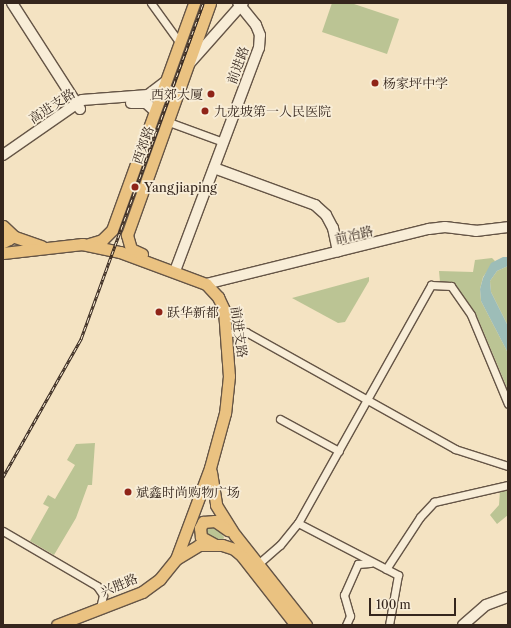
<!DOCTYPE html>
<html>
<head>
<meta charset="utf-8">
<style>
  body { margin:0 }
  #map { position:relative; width:511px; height:628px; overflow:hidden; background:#f4e3c2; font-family:"Libre Caslon Text","Noto Serif SC",serif }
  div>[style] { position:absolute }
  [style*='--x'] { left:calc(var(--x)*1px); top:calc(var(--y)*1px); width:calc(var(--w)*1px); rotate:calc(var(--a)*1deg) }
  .green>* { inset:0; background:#bbc494 }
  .water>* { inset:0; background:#9dbdb8 }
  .roads { filter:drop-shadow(1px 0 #655546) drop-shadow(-1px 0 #655546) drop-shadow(0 1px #655546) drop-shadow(0 -1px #655546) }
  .street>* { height:7px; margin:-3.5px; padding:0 3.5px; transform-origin:3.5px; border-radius:3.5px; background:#f8edd7 }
  .secondary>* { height:10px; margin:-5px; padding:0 5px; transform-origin:5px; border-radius:5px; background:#f8edd7 }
  .primary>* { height:11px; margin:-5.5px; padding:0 5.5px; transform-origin:5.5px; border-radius:5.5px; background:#eac281 }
  .rail>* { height:3px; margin-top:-1.5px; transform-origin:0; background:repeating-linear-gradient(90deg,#f8edd7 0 4.5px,#35261d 0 9px); box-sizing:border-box; border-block:1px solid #35261d }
  .dots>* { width:11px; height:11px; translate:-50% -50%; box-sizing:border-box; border:2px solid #f8edd7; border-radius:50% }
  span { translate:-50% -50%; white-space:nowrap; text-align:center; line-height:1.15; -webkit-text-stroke:3.5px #f8edd7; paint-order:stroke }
  .street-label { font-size:13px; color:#35261d }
  .poi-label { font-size:13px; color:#35261d }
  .left { translate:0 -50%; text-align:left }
  .right { translate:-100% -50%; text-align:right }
  .frame { position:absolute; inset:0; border:4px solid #35261d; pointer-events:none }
  .scale { position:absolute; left:369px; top:598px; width:87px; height:18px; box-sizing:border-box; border:2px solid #35261d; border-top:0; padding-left:5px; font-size:12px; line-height:14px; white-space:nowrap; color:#35261d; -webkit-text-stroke:3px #f8edd7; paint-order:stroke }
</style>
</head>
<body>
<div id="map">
  <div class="green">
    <i style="clip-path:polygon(332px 3px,351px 3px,399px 19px,387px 54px,322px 32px)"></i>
    <i style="clip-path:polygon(492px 258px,495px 261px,483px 277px,480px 289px,481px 301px,508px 353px,508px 390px,476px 314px,454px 283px,440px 282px,439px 271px,473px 272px,475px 260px)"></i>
    <i style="clip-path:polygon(508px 266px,508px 326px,491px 292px,490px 281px,497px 271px)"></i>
    <i style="clip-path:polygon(369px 277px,369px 281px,345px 322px,338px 323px,292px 298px)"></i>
    <i style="clip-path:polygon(95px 443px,92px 485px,88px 485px,76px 518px,54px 555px,30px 541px,49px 507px,43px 504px,48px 495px,55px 499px,75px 465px,67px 460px,76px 444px)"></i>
    <i style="clip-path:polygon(508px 488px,508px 515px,497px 524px,490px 515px,499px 505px,500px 490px)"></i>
    <i style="clip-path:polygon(214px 525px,224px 537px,223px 541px,208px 539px,203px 527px)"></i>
  </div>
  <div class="water">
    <i style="clip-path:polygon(503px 257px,508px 257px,508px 266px,497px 271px,490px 281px,491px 292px,508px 326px,508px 353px,481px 301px,480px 289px,483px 278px,491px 263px)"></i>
  </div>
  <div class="roads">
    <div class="street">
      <i style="--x:151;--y:3;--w:49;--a:54.1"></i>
      <i style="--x:166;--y:121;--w:61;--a:20.2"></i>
      <i style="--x:227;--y:333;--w:19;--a:-3"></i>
      <i style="--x:246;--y:332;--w:240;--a:29.2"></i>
      <i style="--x:455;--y:449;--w:56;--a:17.8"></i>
      <i style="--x:280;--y:419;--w:67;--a:28.5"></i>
      <i style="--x:298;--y:523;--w:113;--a:27.5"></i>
      <i style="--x:398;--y:575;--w:51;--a:100.2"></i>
      <i style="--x:3;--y:531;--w:109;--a:30.3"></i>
      <i style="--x:97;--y:586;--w:11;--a:56"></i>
      <i style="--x:103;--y:595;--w:13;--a:103"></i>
      <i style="--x:258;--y:564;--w:29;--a:-41"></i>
      <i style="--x:280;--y:545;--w:28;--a:-51"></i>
      <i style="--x:298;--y:523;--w:273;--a:-60.8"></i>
      <i style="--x:431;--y:285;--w:20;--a:3"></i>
      <i style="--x:451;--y:286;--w:35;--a:55"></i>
      <i style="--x:471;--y:315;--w:96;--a:67.4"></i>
      <i style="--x:386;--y:569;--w:62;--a:-56.8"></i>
      <i style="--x:420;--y:517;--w:21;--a:-47"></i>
      <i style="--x:434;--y:502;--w:76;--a:-12.9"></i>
      <i style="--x:346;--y:625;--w:10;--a:-66"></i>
      <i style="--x:350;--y:616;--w:22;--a:-106"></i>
      <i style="--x:344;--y:595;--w:34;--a:-66"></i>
      <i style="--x:358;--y:564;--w:12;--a:-5"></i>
    </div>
    <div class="secondary">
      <i style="--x:12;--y:3;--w:126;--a:57.3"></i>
      <i style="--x:189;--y:64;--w:81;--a:-48.5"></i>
      <i style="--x:131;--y:103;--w:15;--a:0"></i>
      <i style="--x:146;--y:103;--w:12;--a:42"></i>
      <i style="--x:3;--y:155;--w:96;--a:-34.8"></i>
      <i style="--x:82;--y:100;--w:66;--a:-4.3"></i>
      <i style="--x:148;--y:95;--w:21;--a:-37"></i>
      <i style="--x:214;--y:168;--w:108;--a:20.1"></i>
      <i style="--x:315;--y:205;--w:15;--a:42"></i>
      <i style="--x:326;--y:215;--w:15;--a:62"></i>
      <i style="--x:333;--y:228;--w:24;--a:78"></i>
      <i style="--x:175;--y:271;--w:238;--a:-69.4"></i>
      <i style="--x:259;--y:48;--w:13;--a:-86"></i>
      <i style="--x:260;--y:35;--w:11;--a:-112"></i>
      <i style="--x:256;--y:25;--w:28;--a:-129"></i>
      <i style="--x:206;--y:284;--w:230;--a:-13.9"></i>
      <i style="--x:429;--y:229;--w:16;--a:-7"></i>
      <i style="--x:445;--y:227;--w:31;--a:7"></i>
      <i style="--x:476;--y:231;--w:32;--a:-7"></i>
      <i style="--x:463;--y:625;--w:30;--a:-41"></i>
      <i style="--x:486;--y:605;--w:23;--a:-20"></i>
    </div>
    <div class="primary">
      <i style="--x:3;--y:226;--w:16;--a:43"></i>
      <i style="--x:15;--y:237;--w:28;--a:19"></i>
      <i style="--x:3;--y:242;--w:7;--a:-27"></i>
      <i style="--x:9;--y:239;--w:9;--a:-111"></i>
      <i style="--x:89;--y:244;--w:14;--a:-17"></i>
      <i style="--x:102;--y:240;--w:14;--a:-45"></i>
      <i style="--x:112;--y:230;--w:241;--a:-70.1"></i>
      <i style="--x:3;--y:253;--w:80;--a:-6.5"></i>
      <i style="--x:82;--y:244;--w:39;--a:12"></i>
      <i style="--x:120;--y:252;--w:92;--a:20.4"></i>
      <i style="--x:206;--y:284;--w:18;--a:47"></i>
      <i style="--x:218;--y:297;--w:14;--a:65"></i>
      <i style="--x:224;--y:310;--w:66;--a:85.7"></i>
      <i style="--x:229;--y:376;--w:37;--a:96"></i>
      <i style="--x:225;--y:413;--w:57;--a:105.3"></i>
      <i style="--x:210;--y:468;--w:97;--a:110.5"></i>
      <i style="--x:176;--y:559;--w:26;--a:129"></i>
      <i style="--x:160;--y:579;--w:22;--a:144"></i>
      <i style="--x:142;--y:592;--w:91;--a:158.8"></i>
      <i style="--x:142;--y:254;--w:12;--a:-156"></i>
      <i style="--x:131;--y:249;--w:15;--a:-106"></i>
      <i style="--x:127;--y:235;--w:246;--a:-70.3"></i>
      <i style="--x:211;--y:472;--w:33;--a:81"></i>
      <i style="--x:216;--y:505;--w:36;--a:58"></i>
      <i style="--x:235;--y:535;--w:115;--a:51.7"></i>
      <i style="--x:214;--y:544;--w:15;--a:-152"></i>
      <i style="--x:201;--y:537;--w:9;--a:-96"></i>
      <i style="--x:200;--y:528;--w:7;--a:-63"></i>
      <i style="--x:203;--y:522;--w:12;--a:-5"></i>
      <i style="--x:215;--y:521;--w:16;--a:35"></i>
      <i style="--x:176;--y:559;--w:27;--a:-31"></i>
      <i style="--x:199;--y:545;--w:23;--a:0"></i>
      <i style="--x:222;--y:545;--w:13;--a:18"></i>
      <i style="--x:234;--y:549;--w:11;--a:41"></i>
      <i style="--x:242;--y:556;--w:88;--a:52"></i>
    </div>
  </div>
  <div class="rail">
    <i style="--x:3;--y:477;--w:159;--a:-60.5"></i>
    <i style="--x:81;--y:339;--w:357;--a:-70"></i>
  </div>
  <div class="dots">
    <i style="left:375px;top:83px;background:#8f2418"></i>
    <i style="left:211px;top:94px;background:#8f2418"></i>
    <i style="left:205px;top:111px;background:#8f2418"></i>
    <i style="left:135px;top:187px;background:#8f2418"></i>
    <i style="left:159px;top:312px;background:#8f2418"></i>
    <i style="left:128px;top:492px;background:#8f2418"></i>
  </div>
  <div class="street-label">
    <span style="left:238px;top:65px;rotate:-70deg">前进路</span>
    <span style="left:52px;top:106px;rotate:-33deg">高进支路</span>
    <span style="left:143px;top:145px;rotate:-71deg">西郊路</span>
    <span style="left:354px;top:235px;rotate:-13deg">前冶路</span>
    <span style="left:239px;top:332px;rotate:82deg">前进支路</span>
    <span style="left:119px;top:585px;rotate:-22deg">兴胜路</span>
  </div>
  <div class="poi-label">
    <span class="left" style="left:383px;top:83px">杨家坪中学</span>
    <span class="right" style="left:203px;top:94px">西郊大厦</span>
    <span class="left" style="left:214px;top:111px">九龙坡第一人民医院</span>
    <span class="left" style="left:144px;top:187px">Yangjiaping</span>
    <span class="left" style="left:167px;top:312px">跃华新都</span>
    <span class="left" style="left:136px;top:492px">斌鑫时尚购物广场</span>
  </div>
  <div class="frame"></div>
  <div class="scale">100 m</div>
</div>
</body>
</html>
